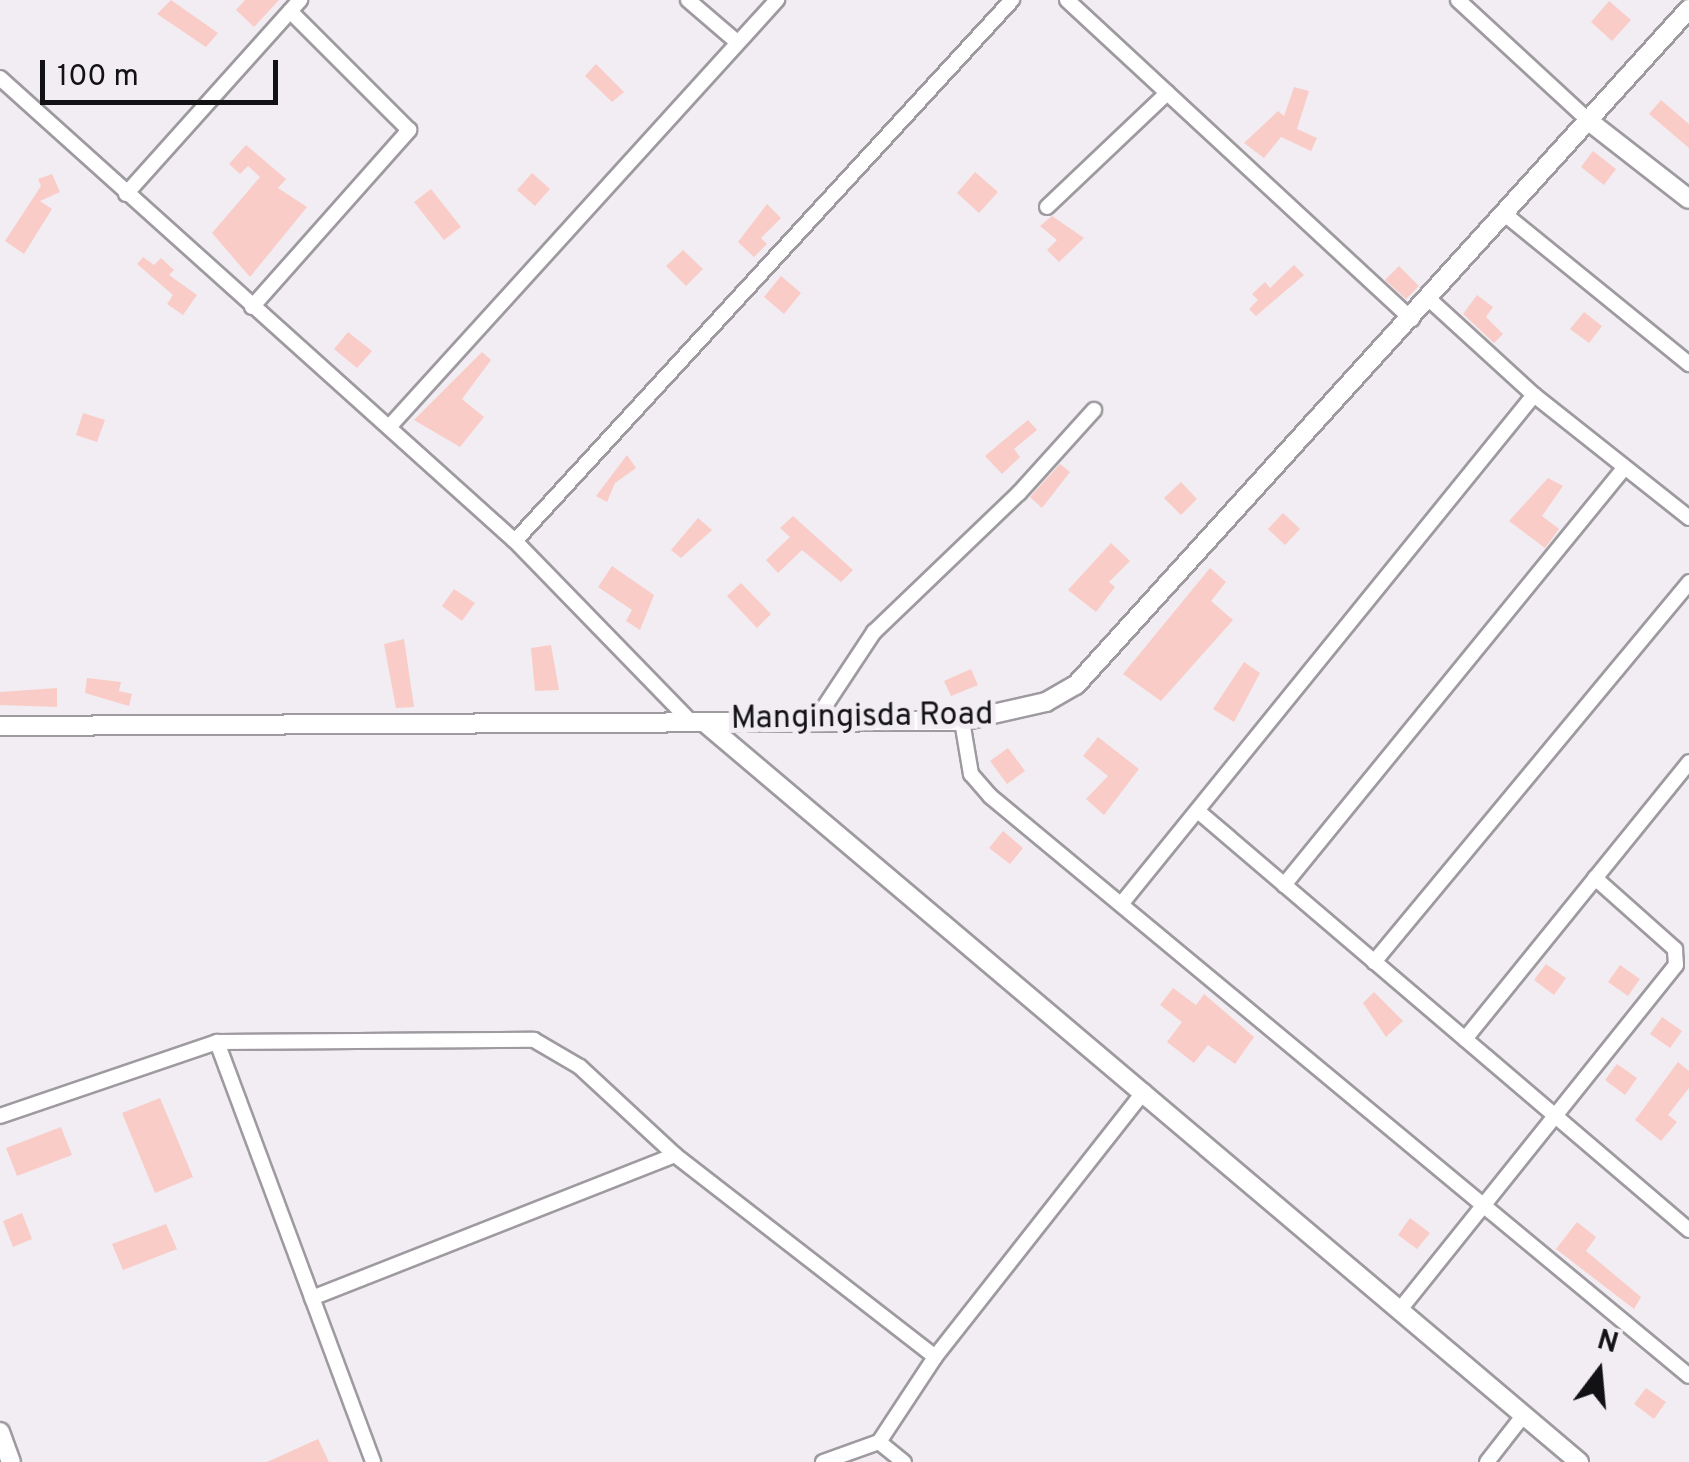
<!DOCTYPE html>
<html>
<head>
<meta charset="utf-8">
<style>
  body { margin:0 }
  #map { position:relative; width:1689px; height:1462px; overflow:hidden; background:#f1edf3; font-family:Overpass,sans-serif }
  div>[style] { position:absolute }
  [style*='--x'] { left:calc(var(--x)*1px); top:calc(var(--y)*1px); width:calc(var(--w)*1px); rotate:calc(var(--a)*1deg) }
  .building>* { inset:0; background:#faccc7 }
  .roads { filter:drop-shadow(2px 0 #9e9aa0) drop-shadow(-2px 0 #9e9aa0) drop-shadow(0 2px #9e9aa0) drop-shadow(0 -2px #9e9aa0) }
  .minor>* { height:14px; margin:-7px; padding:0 7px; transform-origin:7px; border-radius:7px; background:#fff }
  .tertiary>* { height:18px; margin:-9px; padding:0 9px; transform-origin:9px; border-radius:9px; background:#fff }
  span { translate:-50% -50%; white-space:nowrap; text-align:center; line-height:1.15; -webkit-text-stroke:10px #f1edf3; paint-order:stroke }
  .street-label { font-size:32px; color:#121113 }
  .north { position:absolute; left:1549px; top:1322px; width:100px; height:100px; -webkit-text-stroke:8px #f1edf3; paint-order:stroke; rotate:16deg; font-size:28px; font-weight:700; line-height:40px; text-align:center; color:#121113 }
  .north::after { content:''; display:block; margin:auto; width:35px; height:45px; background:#121113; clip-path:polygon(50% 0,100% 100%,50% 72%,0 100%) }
  .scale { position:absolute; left:40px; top:60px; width:238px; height:45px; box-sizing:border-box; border:5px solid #121113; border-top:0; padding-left:12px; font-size:30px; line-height:35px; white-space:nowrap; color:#121113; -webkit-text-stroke:8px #f1edf3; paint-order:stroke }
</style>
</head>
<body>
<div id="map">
  <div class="building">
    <i style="clip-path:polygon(171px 0,218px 33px,206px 47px,157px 14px)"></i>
    <i style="clip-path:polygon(245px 0,279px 0,254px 27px,236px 10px)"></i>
    <i style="clip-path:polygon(1609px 1px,1631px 20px,1612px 41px,1591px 22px)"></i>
    <i style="clip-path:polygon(596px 64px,624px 92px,612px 102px,585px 76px)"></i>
    <i style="clip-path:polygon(1294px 87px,1309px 91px,1297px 129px,1317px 138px,1311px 151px,1281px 137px,1264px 158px,1244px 143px,1278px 111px,1284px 116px)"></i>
    <i style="clip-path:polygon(1661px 100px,1689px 124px,1689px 148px,1649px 114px)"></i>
    <i style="clip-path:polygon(246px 145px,286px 179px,278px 188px,307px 207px,250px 277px,212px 233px,260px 177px,248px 166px,240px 174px,229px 164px)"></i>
    <i style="clip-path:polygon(1593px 151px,1616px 169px,1604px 185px,1581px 167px)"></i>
    <i style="clip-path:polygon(975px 172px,998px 192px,979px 213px,957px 193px)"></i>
    <i style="clip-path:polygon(532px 173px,550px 189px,535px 206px,517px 190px)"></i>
    <i style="clip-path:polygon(52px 174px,60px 192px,40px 201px,52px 209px,24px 254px,5px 241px,41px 186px,38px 179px)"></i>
    <i style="clip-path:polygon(431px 189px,461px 227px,444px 240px,414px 202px)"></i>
    <i style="clip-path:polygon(767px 204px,781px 218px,761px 238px,767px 244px,754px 257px,738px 242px)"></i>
    <i style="clip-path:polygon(1052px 216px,1084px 238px,1059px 262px,1047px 250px,1057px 240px,1040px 226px)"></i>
    <i style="clip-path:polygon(683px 250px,703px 269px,686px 286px,666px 266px)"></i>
    <i style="clip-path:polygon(143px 257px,154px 265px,161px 258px,174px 270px,169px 275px,197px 295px,183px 315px,167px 304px,173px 295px,137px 264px)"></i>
    <i style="clip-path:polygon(1294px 265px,1304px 275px,1256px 316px,1249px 309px,1258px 300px,1252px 294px,1265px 282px,1270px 288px)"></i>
    <i style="clip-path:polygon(1399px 266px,1419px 286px,1406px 299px,1385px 280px)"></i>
    <i style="clip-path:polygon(781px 276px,801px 293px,784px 314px,764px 297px)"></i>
    <i style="clip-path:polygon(1477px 295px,1493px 307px,1486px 317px,1503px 334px,1494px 343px,1463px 314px)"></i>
    <i style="clip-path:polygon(1584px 312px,1602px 326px,1589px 343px,1570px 329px)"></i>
    <i style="clip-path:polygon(348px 332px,372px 351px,357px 368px,334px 349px)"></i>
    <i style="clip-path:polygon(482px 352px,491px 360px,462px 399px,484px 417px,460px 447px,414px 420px)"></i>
    <i style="clip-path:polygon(83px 413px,105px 420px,97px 442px,76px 435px)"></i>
    <i style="clip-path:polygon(1028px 420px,1037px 430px,1014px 449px,1020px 457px,1002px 474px,985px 456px)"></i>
    <i style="clip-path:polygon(627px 455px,636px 468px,615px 483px,607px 502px,596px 496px)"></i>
    <i style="clip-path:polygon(1060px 464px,1070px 472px,1042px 508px,1030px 497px)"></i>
    <i style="clip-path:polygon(1548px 478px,1563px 486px,1542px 516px,1559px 529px,1545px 548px,1509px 521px)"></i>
    <i style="clip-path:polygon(1181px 482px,1197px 499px,1181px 515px,1164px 498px)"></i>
    <i style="clip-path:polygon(1283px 513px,1300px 529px,1285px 545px,1268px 529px)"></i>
    <i style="clip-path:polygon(793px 516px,853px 570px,841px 582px,802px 550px,778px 573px,766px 560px,790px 537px,780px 528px)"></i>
    <i style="clip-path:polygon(698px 518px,712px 530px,681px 558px,671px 550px)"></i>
    <i style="clip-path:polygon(1111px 543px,1130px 561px,1109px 582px,1115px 587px,1096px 612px,1068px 590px)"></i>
    <i style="clip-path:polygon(612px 566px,654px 595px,640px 630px,626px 621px,632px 610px,598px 587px)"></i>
    <i style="clip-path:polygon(1210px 568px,1226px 582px,1211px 601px,1233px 620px,1161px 701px,1123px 674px)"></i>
    <i style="clip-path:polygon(741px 583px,771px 614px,757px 628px,727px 596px)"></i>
    <i style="clip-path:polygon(454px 589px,475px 603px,462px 621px,442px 606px)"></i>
    <i style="clip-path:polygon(404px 639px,414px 707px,396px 708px,384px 644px)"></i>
    <i style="clip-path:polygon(551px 645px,559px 690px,535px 691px,531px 648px)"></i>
    <i style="clip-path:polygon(1244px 662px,1260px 673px,1234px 722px,1213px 709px)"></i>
    <i style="clip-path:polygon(971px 669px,978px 685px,951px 696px,944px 681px)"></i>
    <i style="clip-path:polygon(87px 678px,121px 682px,119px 691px,132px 694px,129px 706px,85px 693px)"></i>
    <i style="clip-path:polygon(57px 688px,57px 707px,0 705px,0 692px)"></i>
    <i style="clip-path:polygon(1098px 737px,1139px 769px,1104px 815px,1086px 799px,1108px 776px,1083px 756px)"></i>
    <i style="clip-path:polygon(1008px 748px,1025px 771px,1007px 784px,990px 761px)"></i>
    <i style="clip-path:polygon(1003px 831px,1023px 848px,1010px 864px,989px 848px)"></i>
    <i style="clip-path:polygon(1546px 964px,1566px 978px,1554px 995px,1534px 980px)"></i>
    <i style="clip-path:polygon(1620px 965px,1640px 979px,1628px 996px,1608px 982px)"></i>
    <i style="clip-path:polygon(1173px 988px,1196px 1005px,1204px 994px,1254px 1037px,1235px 1064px,1208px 1045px,1194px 1063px,1167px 1042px,1182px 1022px,1160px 1005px)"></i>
    <i style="clip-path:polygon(1374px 992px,1403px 1021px,1386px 1037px,1363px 1003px)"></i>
    <i style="clip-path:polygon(1662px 1017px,1682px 1031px,1670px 1048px,1650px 1034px)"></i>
    <i style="clip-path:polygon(1678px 1062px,1689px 1071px,1689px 1088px,1668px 1115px,1677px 1122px,1661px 1141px,1635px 1120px)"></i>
    <i style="clip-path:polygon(1617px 1064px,1637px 1078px,1625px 1095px,1605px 1080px)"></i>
    <i style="clip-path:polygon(160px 1098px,193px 1177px,155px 1193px,122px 1113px)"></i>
    <i style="clip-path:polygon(61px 1127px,72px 1155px,17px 1176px,6px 1148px)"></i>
    <i style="clip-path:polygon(22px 1213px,32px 1239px,13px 1247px,3px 1221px)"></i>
    <i style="clip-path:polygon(1410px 1218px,1430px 1233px,1417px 1249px,1398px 1235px)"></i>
    <i style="clip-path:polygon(1577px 1222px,1596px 1237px,1586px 1251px,1641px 1297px,1634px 1309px,1556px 1249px)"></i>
    <i style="clip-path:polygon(166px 1224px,177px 1249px,123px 1270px,112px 1244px)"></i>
    <i style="clip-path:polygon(1646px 1388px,1666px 1402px,1654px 1419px,1634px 1404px)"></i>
    <i style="clip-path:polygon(318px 1439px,329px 1462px,267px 1462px)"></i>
  </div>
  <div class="roads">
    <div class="minor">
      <i style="--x:688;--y:0;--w:65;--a:40.6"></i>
      <i style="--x:1067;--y:0;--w:470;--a:42.8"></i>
      <i style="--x:1458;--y:0;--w:180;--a:42.7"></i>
      <i style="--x:0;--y:78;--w:693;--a:41.96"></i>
      <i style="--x:515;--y:541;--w:252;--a:45.8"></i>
      <i style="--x:126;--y:194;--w:261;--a:-48.1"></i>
      <i style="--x:1047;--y:207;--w:166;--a:-43.5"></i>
      <i style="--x:1507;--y:216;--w:235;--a:39.1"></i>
      <i style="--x:1430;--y:300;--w:141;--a:42.4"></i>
      <i style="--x:1534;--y:395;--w:198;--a:38.4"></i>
      <i style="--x:252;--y:307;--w:237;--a:-48.4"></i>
      <i style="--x:409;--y:130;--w:168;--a:-135"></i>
      <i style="--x:390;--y:426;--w:576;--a:-47.75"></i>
      <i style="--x:515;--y:541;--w:735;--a:-47.43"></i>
      <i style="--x:815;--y:721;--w:107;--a:-56.5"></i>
      <i style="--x:874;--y:632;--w:201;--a:-43.8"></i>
      <i style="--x:1019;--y:493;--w:112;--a:-47.9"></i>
      <i style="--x:962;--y:721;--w:54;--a:80.4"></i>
      <i style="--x:971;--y:774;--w:29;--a:49"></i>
      <i style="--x:990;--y:796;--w:908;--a:39.68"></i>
      <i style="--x:1199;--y:812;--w:644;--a:40.47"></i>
      <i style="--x:1284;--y:885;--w:539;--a:-50.79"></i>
      <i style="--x:1122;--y:903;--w:654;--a:-50.96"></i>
      <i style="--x:1374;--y:962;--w:494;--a:-50.3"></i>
      <i style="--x:1465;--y:1039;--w:356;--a:-51"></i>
      <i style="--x:217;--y:1042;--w:448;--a:69.6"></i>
      <i style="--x:0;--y:1116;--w:229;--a:-18.8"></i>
      <i style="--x:217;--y:1042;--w:317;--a:-0.4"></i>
      <i style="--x:534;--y:1040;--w:53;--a:30.4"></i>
      <i style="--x:580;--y:1067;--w:129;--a:42.8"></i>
      <i style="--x:675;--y:1155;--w:329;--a:37.8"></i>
      <i style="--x:312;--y:1298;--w:390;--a:-21.5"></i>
      <i style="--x:1402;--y:1307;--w:438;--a:-51.3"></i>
      <i style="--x:1676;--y:965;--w:16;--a:-94"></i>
      <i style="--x:1675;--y:949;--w:107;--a:-138.4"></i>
      <i style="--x:879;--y:1442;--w:32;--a:39"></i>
      <i style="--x:823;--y:1462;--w:59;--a:-19.7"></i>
      <i style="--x:879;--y:1442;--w:102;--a:-56.6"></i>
      <i style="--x:935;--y:1357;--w:338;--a:-51.8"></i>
      <i style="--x:1487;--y:1462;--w:58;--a:-52"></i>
    </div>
    <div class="tertiary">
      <i style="--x:1590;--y:122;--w:125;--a:37.9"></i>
      <i style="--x:704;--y:722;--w:1146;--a:40.22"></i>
      <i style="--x:0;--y:726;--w:962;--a:-0.3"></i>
      <i style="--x:962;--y:721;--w:86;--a:-12.7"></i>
      <i style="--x:1046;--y:702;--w:34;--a:-30"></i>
      <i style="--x:1076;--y:685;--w:913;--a:-47.8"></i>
      <i style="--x:0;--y:1432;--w:32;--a:70"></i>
    </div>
  </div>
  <div class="street-label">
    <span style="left:862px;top:718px;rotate:-1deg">Mangingisda Road</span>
  </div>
  <div class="north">N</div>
  <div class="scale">100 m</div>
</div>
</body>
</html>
